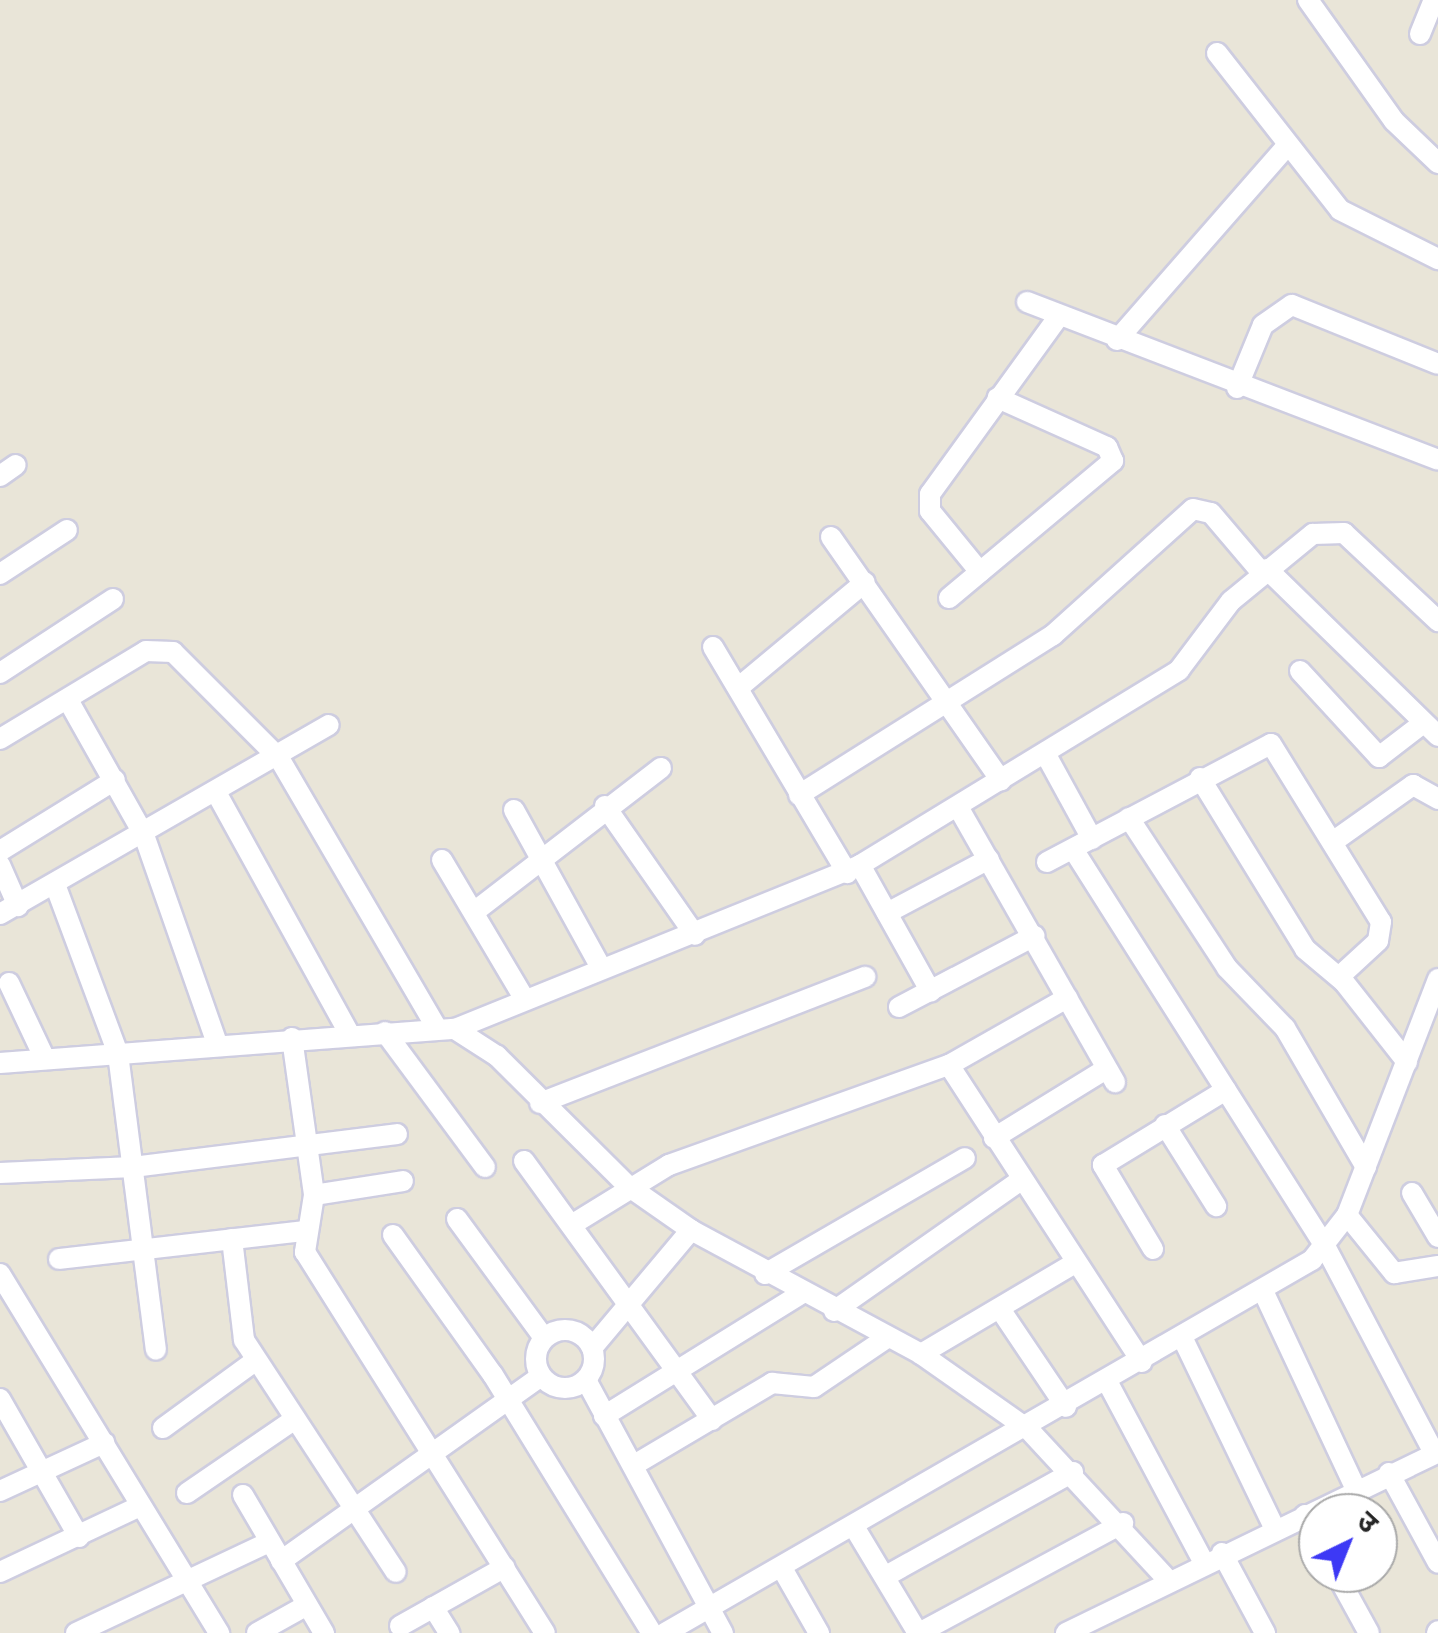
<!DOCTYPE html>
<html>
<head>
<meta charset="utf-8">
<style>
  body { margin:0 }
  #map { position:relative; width:1438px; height:1633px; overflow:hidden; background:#e9e5d8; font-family:"Varela Round","Noto Sans Devanagari",sans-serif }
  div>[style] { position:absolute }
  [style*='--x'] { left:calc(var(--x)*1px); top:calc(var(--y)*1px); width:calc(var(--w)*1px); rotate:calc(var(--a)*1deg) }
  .roads { filter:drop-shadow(2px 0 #cecde0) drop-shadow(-2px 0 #cecde0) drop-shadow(0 2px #cecde0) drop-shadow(0 -2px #cecde0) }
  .minor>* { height:20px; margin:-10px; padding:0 10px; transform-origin:10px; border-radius:10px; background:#fff }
  .minor>.ring { margin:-10px; padding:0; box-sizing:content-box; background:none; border:20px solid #fff; border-radius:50% }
  span { translate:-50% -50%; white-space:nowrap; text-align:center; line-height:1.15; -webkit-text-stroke:10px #fff; paint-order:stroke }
  .north { position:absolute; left:1298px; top:1493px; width:100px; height:100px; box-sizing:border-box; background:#fff; border:2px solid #a9a9a9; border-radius:50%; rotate:43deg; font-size:28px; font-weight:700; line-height:40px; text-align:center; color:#272727 }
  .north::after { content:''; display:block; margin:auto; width:35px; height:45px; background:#3d39f5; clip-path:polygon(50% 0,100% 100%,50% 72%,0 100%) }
</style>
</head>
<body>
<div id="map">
  <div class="roads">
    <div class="minor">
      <i style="--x:1308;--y:0;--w:148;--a:54.6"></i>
      <i style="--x:1394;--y:121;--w:61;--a:43.7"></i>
      <i style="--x:1420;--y:34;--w:37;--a:-68"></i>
      <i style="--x:1217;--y:53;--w:199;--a:51.9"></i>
      <i style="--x:1340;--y:210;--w:110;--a:26.6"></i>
      <i style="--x:1027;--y:302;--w:440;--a:21"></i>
      <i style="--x:1117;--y:340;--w:257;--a:-48.8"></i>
      <i style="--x:1237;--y:388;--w:68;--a:-67.6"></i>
      <i style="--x:1263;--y:325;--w:35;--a:-35"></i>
      <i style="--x:1292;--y:305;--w:157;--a:22"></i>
      <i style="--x:0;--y:476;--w:19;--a:-35"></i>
      <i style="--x:831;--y:537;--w:297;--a:55.1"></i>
      <i style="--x:1267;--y:569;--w:239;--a:44.3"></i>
      <i style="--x:980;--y:572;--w:79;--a:-129.3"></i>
      <i style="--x:930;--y:511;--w:17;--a:-90"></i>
      <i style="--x:930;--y:494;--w:220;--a:-54.1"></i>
      <i style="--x:0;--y:574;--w:80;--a:-33.3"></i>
      <i style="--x:949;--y:598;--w:214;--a:-39.9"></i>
      <i style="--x:1113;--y:461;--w:15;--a:-113"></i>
      <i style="--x:1107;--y:447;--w:120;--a:-155.8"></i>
      <i style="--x:713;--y:647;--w:263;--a:59.3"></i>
      <i style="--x:1300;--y:671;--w:117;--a:47.4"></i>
      <i style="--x:1379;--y:757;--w:54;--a:-37.5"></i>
      <i style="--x:0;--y:673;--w:135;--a:-33.2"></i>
      <i style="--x:738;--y:688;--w:165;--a:-39.8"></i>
      <i style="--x:68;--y:700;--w:155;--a:60.6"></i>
      <i style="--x:144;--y:835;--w:221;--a:70.7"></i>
      <i style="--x:0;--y:739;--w:170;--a:-31.1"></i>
      <i style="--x:146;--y:651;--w:27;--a:2"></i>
      <i style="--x:173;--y:652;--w:150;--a:45"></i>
      <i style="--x:279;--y:758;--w:313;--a:59.7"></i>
      <i style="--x:1045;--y:753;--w:98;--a:61.3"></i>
      <i style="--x:1200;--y:778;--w:201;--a:58.4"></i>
      <i style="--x:1305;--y:949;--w:51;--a:40.2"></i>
      <i style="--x:1344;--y:982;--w:102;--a:51.8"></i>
      <i style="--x:217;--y:794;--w:273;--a:61.1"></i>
      <i style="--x:799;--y:795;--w:300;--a:-32.2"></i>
      <i style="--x:1053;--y:635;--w:188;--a:-42"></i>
      <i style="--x:1193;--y:509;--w:18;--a:13"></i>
      <i style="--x:1211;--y:513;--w:79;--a:49.6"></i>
      <i style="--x:605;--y:806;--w:157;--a:55.1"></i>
      <i style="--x:958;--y:807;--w:317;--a:60.3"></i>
      <i style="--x:514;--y:810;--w:178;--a:61.1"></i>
      <i style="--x:1129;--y:818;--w:179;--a:56.8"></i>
      <i style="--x:1227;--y:968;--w:83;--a:46"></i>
      <i style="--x:1285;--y:1028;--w:161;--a:59.8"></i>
      <i style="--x:1334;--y:841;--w:97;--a:-35.3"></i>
      <i style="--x:1413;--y:785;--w:29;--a:29"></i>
      <i style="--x:1073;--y:849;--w:472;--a:57.6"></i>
      <i style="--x:1326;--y:1248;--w:232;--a:62.2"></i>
      <i style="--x:0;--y:851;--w:135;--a:-31.7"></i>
      <i style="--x:442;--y:860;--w:157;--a:59.3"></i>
      <i style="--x:1047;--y:862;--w:253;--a:-27.8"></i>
      <i style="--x:1271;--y:744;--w:209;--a:58.3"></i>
      <i style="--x:1381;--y:922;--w:19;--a:99"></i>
      <i style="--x:1378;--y:941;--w:53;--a:137.3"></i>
      <i style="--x:0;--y:865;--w:45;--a:66.3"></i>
      <i style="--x:860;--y:865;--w:145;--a:60.8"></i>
      <i style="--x:56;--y:887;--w:178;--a:69.6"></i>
      <i style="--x:118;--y:1054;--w:298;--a:82.7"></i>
      <i style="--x:474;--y:912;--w:236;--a:-37.6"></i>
      <i style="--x:887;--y:913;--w:115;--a:-27.9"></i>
      <i style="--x:0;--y:914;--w:379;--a:-29.9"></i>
      <i style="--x:9;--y:983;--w:82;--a:64.7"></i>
      <i style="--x:899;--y:1007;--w:153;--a:-27.7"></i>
      <i style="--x:455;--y:1029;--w:437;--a:-22"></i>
      <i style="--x:860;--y:865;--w:374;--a:-31.4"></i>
      <i style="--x:1179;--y:670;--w:86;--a:-53"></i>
      <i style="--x:1231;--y:601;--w:106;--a:-39.3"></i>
      <i style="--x:1313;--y:534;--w:31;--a:-2"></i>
      <i style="--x:1344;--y:533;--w:129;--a:43.1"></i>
      <i style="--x:385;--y:1032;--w:168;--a:53.5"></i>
      <i style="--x:292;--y:1038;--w:159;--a:82"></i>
      <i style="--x:314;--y:1195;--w:58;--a:99"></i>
      <i style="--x:305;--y:1252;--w:450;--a:57.8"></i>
      <i style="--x:0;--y:1063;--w:456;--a:-4.3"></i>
      <i style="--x:455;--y:1029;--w:50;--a:32.7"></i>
      <i style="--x:497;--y:1056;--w:185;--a:44.8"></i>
      <i style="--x:628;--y:1186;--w:77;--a:34.9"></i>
      <i style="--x:691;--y:1230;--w:261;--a:28.3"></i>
      <i style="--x:921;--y:1354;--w:132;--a:35.1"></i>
      <i style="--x:1029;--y:1430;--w:203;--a:47.2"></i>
      <i style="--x:949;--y:1065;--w:354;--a:57"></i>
      <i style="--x:540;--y:1103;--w:349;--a:-21.2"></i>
      <i style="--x:1165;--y:1125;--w:96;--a:57.8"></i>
      <i style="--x:994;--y:1138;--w:132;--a:-31.6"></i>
      <i style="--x:524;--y:1161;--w:320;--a:54"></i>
      <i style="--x:0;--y:1173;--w:133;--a:-2.6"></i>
      <i style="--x:133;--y:1167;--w:266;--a:-7.1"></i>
      <i style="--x:1412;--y:1193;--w:51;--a:59.4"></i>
      <i style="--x:314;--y:1195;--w:90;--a:-8.9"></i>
      <i style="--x:1347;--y:1215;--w:75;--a:51"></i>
      <i style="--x:1394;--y:1273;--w:45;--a:-9"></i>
      <i style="--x:457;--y:1219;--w:147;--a:53.8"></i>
      <i style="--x:573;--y:1224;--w:113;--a:-31.6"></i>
      <i style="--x:669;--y:1165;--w:297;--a:-19.7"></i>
      <i style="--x:949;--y:1065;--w:136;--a:-29.6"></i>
      <i style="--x:393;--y:1235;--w:172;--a:54.5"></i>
      <i style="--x:493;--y:1375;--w:303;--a:58.4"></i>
      <i style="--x:232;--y:1239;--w:102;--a:83.2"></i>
      <i style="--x:244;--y:1340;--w:277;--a:56.8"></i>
      <i style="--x:1153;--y:1249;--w:98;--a:-120.8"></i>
      <i style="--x:1103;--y:1165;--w:144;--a:-31.4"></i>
      <i style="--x:59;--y:1259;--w:249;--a:-6.5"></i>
      <i style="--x:0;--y:1274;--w:421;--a:58.6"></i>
      <i style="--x:765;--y:1274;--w:231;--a:-30.1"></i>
      <i style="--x:1264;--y:1293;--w:217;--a:64.9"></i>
      <i style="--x:1000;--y:1309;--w:118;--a:56"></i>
      <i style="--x:834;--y:1311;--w:227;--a:-35"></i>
      <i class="ring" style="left:536px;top:1330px;width:38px;height:38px"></i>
      <i style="--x:1183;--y:1339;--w:211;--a:64.2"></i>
      <i style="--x:592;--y:1348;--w:154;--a:-50"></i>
      <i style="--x:921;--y:1354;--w:177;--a:-30.6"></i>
      <i style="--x:586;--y:1380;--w:288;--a:61.6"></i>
      <i style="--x:1108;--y:1383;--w:202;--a:61.9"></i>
      <i style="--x:0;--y:1399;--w:159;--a:60.2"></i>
      <i style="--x:604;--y:1416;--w:232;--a:-31.8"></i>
      <i style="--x:163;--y:1428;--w:114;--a:-36.1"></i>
      <i style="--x:634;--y:1465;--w:161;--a:-30.7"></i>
      <i style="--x:772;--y:1383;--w:42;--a:5.4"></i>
      <i style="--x:814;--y:1387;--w:89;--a:-34"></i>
      <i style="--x:1389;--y:1473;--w:102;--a:61.4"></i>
      <i style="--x:0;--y:1491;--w:115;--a:-24.8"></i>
      <i style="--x:187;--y:1493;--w:131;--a:-34.4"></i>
      <i style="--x:243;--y:1495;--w:160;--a:59.6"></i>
      <i style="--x:1305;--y:1515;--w:27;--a:62"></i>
      <i style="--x:856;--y:1530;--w:120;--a:59"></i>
      <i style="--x:1222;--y:1553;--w:91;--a:61.7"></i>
      <i style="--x:281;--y:1561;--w:319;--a:-35.4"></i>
      <i style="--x:783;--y:1570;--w:73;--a:60.3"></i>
      <i style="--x:0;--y:1572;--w:155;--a:-25.2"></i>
      <i style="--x:1336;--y:1573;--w:68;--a:61.2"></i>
      <i style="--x:886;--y:1576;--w:214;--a:-29.1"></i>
      <i style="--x:433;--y:1607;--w:31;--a:58"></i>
      <i style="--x:400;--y:1626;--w:120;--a:-29.3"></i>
      <i style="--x:76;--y:1633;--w:213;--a:-25.2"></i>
      <i style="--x:257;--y:1633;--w:57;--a:-29.2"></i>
      <i style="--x:665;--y:1633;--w:747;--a:-29.96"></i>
      <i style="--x:1312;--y:1260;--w:57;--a:-52.1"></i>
      <i style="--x:1347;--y:1215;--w:253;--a:-68.9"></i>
      <i style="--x:919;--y:1633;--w:232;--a:-28.3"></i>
      <i style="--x:1066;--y:1633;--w:414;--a:-25.9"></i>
      <i style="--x:1437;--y:1633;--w:2;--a:-63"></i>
    </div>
  </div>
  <div class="north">उ</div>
</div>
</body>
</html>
